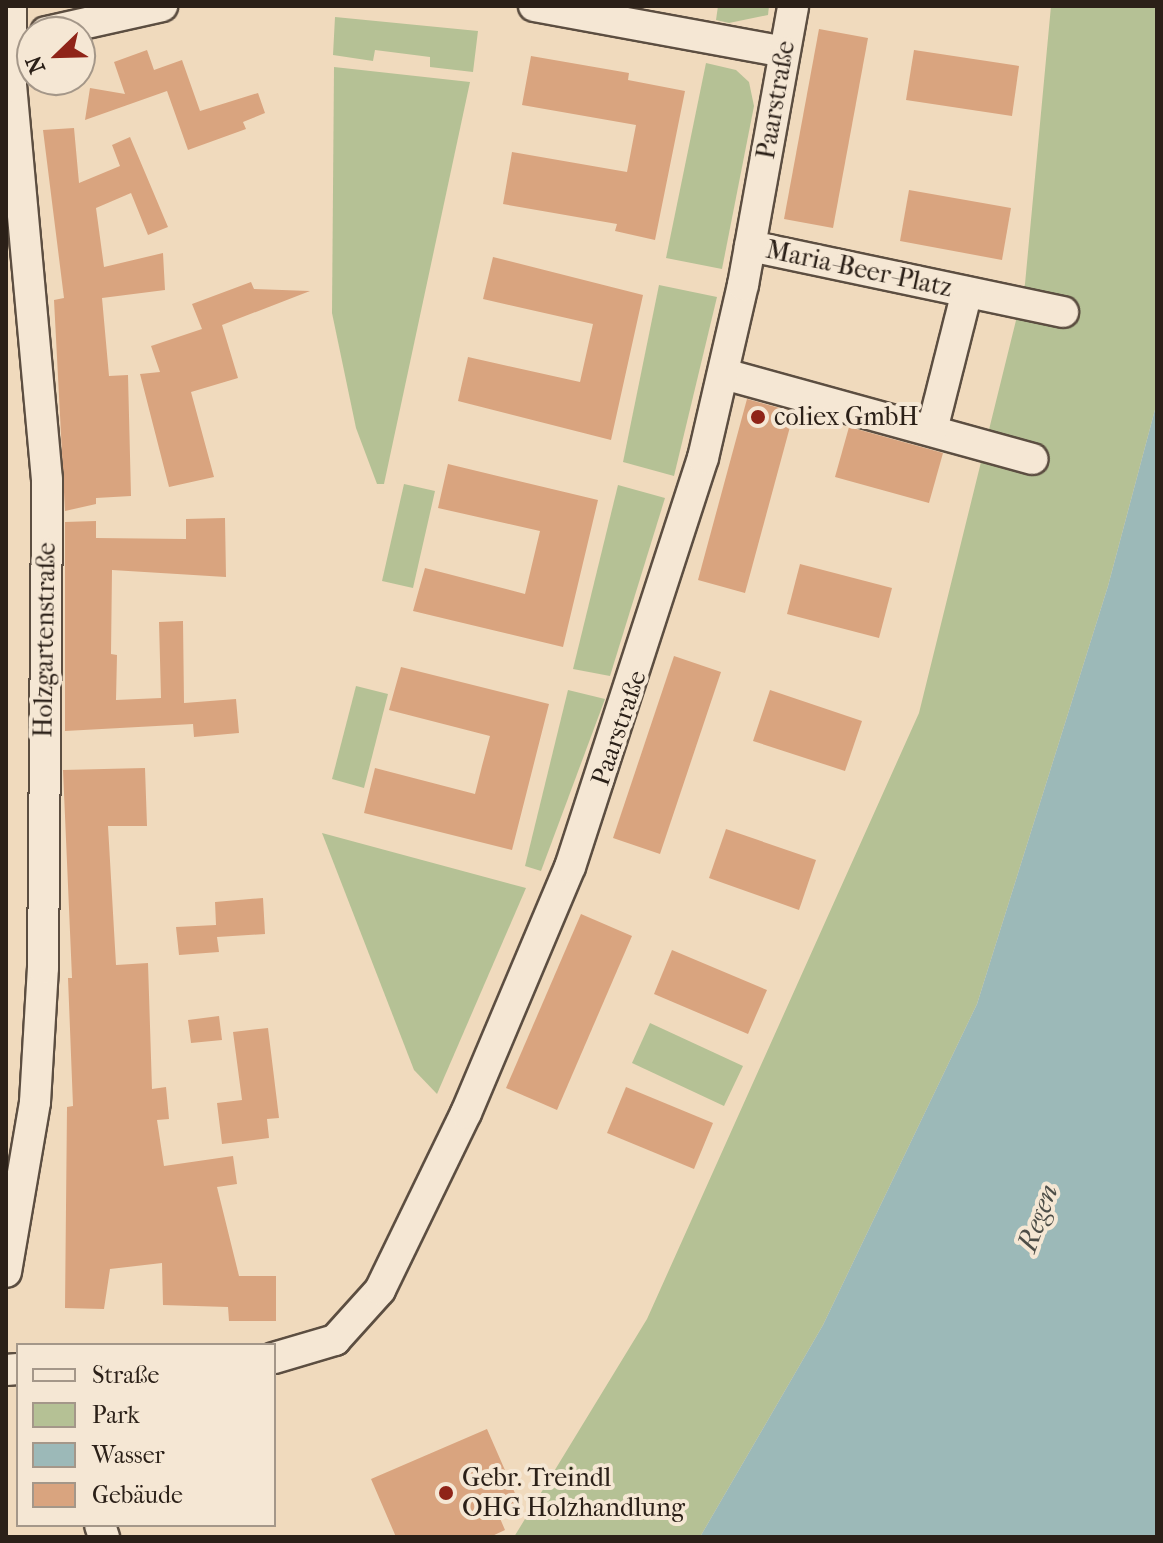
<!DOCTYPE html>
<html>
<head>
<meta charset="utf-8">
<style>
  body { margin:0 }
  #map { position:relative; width:1163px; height:1543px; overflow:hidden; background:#f0dabd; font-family:"IM FELL French Canon",serif }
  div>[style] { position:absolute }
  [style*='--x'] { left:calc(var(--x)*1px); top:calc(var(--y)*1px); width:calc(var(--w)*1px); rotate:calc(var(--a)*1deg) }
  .green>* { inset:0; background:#b5c195 }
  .water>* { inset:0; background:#9cb9b8 }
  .building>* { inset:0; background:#d9a47f }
  .roads { filter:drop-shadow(2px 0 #5c4e41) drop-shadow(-2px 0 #5c4e41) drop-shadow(0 2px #5c4e41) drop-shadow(0 -2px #5c4e41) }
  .street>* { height:30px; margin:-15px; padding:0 15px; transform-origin:15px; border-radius:15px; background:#f5e7d4 }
  .dots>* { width:22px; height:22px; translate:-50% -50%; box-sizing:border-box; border:4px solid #f5e7d4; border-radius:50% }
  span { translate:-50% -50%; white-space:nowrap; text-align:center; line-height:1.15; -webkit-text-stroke:8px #f5e7d4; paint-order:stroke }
  .street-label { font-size:26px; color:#2b2018 }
  .poi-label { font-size:26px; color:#2b2018 }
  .left { translate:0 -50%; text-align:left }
  .water-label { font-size:28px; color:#4d4e48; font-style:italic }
  .frame { position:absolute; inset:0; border:8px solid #2b2018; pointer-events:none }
  .legend { position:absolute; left:16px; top:1343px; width:260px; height:184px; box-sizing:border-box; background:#f5e7d4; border:2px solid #a49789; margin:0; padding:10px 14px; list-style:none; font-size:24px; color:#2b2018 }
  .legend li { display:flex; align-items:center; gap:16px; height:40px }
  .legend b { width:40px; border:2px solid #a49789 }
  .north { position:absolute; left:16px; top:16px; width:80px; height:80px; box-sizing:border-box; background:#f5e7d4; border:2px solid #a49789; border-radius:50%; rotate:247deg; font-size:22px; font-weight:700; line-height:32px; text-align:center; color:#2b2018 }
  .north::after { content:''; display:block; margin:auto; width:28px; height:36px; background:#8f2418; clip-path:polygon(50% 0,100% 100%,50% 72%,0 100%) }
</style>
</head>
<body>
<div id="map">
  <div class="green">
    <i style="clip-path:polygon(718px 6px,769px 6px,768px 15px,729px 23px,716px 20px)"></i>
    <i style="clip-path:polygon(1051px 6px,1157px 6px,1157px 402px,1108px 586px,977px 1004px,823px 1325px,700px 1537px,514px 1537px,647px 1319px,919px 713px,1025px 284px)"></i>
    <i style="clip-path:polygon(335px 17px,478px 31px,473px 72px,430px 67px,430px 57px,375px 50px,373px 61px,333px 55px)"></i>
    <i style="clip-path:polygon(706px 63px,736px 70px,749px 82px,754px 106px,722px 269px,666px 258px)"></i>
    <i style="clip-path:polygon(334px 67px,470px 82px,384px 484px,377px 484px,356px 428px,332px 313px)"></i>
    <i style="clip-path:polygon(659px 285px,717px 297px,674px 476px,623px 462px)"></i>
    <i style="clip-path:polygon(404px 484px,435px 491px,413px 588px,382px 581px)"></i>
    <i style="clip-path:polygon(618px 485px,665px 498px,610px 676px,573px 669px)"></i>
    <i style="clip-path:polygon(356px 686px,388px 694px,364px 788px,332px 779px)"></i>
    <i style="clip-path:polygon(568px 690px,605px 699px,541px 871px,525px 866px)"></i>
    <i style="clip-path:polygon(322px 833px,526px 888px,437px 1094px,414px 1070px)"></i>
    <i style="clip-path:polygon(650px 1023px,743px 1066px,724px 1106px,632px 1063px)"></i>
  </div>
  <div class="water">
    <i style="clip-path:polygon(1157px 402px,1157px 1537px,700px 1537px,823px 1325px,977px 1004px,1108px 586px)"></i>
  </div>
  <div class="building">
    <i style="clip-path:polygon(819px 29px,868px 38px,833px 228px,784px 219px)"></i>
    <i style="clip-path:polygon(147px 50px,154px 70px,182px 60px,200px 111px,258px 93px,265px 113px,243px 122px,246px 129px,188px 150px,167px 91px,85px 120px,90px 88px,125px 94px,114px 62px)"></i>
    <i style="clip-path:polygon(914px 50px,1019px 66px,1012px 116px,906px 100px)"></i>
    <i style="clip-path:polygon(531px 56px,629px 73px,628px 80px,685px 91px,655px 240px,615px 231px,617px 224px,503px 204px,512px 152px,627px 172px,636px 125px,522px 105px)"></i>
    <i style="clip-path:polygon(74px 128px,79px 183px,120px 166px,112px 145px,130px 137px,168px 227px,148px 235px,131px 193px,96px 208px,104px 267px,163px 253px,165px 290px,102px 298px,109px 376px,128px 375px,131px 496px,96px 498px,96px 504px,65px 511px,54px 300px,64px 298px,43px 130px)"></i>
    <i style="clip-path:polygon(909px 190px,1011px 208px,1002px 260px,900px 241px)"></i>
    <i style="clip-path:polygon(493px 257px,643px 295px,611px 440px,458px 401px,468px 357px,580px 382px,593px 324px,483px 299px)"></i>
    <i style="clip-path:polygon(251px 282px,254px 289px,310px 291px,222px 325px,238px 378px,191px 392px,214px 477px,169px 487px,140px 374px,160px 372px,151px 346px,202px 329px,192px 304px)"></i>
    <i style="clip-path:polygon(747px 399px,794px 412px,745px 593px,698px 580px)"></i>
    <i style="clip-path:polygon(849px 427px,943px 453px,929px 503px,835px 477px)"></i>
    <i style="clip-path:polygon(448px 464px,598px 500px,563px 647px,413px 611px,425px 568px,525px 594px,540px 531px,438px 508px)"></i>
    <i style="clip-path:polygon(225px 518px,226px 577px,112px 570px,111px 654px,117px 655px,116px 700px,161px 698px,159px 622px,183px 621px,184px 703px,236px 699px,239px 733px,194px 737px,193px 724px,65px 731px,65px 522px,96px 521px,96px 538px,186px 539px,186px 519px)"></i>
    <i style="clip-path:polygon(800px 564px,892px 588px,879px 638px,787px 614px)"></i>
    <i style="clip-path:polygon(674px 656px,721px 672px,660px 854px,613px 838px)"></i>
    <i style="clip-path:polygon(401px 667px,549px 704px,512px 850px,364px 813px,375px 768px,475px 794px,482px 766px,490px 736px,389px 710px)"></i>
    <i style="clip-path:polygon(770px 690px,862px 721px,845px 771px,753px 741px)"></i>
    <i style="clip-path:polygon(145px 768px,147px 826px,108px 826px,116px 965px,148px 963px,152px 1089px,166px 1087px,169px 1119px,157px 1120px,164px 1166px,233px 1156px,237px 1184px,217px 1187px,239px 1276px,276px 1276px,276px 1321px,229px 1321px,228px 1307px,163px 1305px,162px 1263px,110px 1269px,104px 1309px,65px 1308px,67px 1107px,73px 1106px,68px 978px,72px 978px,63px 770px)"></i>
    <i style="clip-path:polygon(726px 829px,816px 860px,799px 910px,709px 878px)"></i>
    <i style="clip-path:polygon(263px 898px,265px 934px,217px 937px,219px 952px,179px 955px,176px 927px,216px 925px,215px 902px)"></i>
    <i style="clip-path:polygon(581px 914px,632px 936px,557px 1110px,506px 1088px)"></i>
    <i style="clip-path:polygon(672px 950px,767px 990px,748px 1034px,654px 994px)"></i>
    <i style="clip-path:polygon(219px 1016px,222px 1040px,191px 1043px,188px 1020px)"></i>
    <i style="clip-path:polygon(268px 1028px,279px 1118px,267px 1119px,269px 1138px,222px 1144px,217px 1103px,242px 1100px,233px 1032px)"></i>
    <i style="clip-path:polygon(626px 1087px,713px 1123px,694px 1169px,607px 1133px)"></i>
    <i style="clip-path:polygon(487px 1429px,521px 1507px,499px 1516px,505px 1530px,490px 1537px,396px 1537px,371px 1479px)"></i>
  </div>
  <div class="roads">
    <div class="street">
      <i style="--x:534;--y:6;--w:254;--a:10.4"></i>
      <i style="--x:46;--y:32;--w:119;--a:-12.6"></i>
      <i style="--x:750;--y:246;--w:320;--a:11.9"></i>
      <i style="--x:724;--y:374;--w:320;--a:15.4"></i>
      <i style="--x:932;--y:430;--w:142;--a:-75.8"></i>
      <i style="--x:6;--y:1272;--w:172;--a:-80.3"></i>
      <i style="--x:35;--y:1102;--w:134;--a:-86.6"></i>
      <i style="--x:43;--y:968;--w:488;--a:-89.5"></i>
      <i style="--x:47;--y:480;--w:395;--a:-95.2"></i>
      <i style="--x:11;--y:87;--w:81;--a:-90"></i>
      <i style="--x:274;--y:1358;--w:64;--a:-16.4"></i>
      <i style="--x:335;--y:1340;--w:67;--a:-48"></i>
      <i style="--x:380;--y:1290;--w:197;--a:-64.1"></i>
      <i style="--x:466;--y:1113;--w:267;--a:-67.1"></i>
      <i style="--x:570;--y:867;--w:430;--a:-72"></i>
      <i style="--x:703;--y:458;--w:178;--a:-77"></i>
      <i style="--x:743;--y:285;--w:283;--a:-79.8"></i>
      <i style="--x:6;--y:1370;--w:12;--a:-5"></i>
      <i style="--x:100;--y:1525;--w:13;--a:72"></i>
    </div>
  </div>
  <div class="dots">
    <i style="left:758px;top:417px;background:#8f2418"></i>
    <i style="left:446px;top:1493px;background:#8f2418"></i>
  </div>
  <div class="street-label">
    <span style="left:776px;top:100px;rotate:-80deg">Paarstraße</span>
    <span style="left:859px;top:269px;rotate:12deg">Maria-Beer-Platz</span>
    <span style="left:45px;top:640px;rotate:-89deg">Holzgartenstraße</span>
    <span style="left:619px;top:728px;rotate:-71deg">Paarstraße</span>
  </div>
  <div class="poi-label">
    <span class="left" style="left:774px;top:417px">coliex GmbH</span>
    <span class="left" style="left:462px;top:1493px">Gebr. Treindl<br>OHG Holzhandlung</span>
  </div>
  <div class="water-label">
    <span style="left:1038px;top:1218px;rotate:-70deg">Regen</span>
  </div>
  <div class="frame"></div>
  <ul class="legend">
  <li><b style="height:10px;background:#f5e7d4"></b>Straße</li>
  <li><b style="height:22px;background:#b5c195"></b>Park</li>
  <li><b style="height:22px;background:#9cb9b8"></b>Wasser</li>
  <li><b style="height:22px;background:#d9a47f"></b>Gebäude</li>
  </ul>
  <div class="north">N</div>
</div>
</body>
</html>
